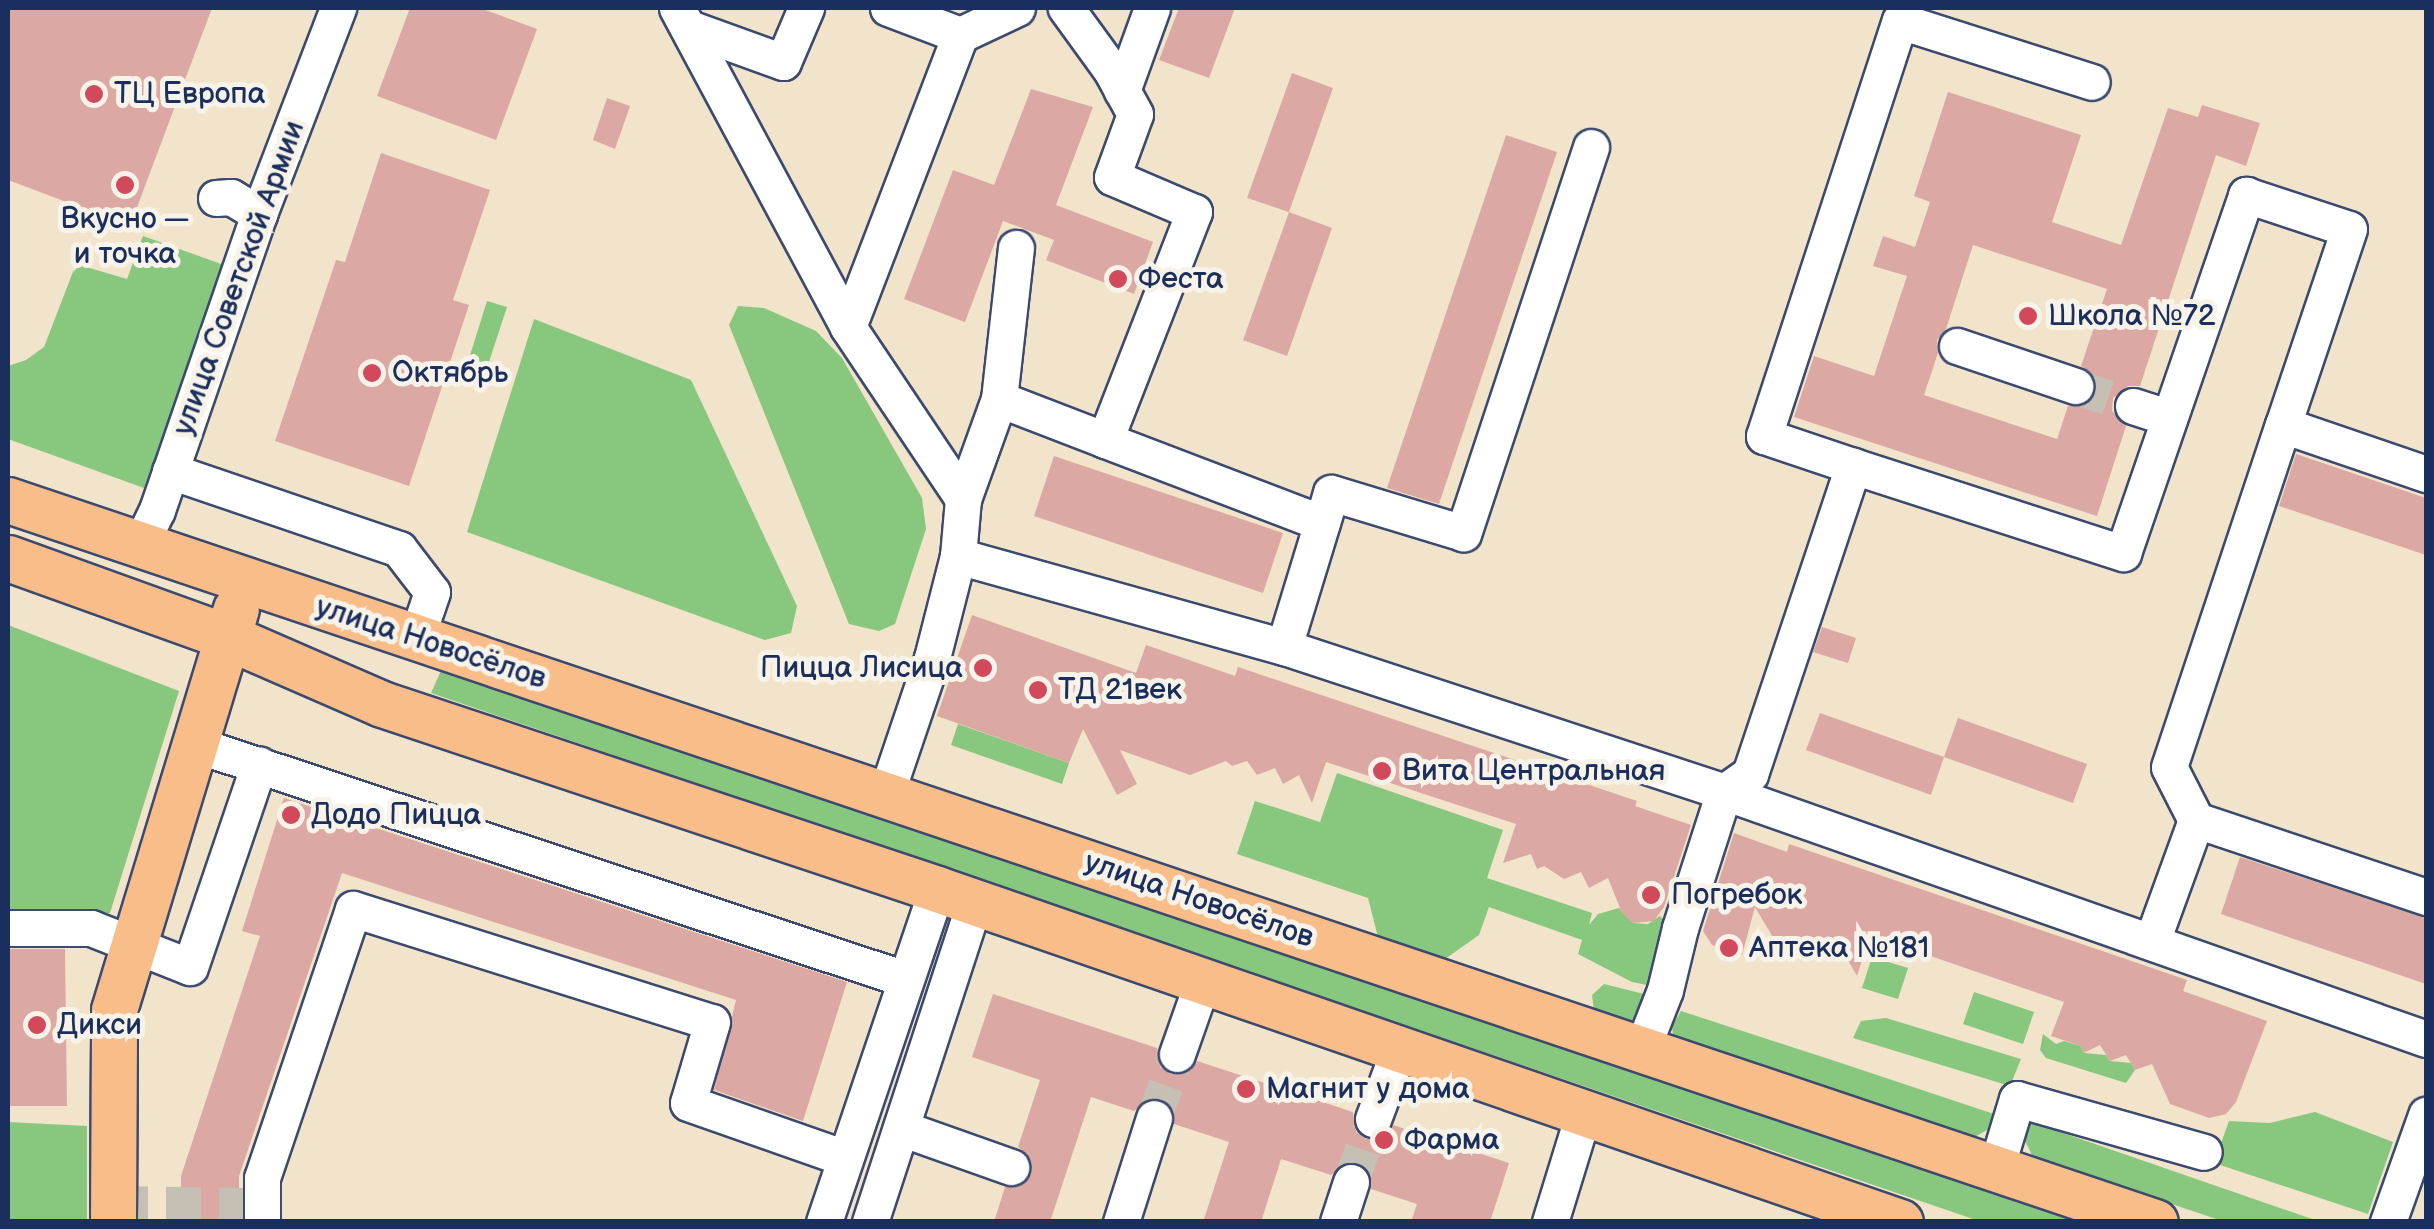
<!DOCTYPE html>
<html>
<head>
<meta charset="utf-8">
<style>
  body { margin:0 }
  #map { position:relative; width:2434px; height:1229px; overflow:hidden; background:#f1e4ca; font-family:"Balsamiq Sans",sans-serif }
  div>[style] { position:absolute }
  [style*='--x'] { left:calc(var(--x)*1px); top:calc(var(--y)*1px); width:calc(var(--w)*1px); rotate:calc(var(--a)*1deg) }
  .green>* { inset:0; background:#88c77e }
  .building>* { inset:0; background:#dba8a3 }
  .minor-tunnel>* { height:35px; margin-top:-17.5px; transform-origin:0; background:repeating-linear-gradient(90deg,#c6c0b4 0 35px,transparent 0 53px) }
  .roads { filter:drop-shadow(2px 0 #3b4a6e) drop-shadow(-2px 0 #3b4a6e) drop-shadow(0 2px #3b4a6e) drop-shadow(0 -2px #3b4a6e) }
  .minor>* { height:35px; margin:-17.5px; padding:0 17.5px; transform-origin:17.5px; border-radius:17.5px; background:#fff }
  .major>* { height:45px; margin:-22.5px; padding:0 22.5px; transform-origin:22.5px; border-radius:22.5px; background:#f8bd89 }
  .dots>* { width:28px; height:28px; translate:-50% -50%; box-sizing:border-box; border:5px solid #f7f3e8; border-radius:50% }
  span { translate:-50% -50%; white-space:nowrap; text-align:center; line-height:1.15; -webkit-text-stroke:10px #f7f3e8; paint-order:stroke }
  .poi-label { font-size:30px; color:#1b2f5e }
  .left { translate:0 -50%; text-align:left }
  .right { translate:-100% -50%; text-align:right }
  .street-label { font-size:30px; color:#1b2f5e }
  .frame { position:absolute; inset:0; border:10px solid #1b2f5e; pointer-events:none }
</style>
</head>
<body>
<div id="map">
  <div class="green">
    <i style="clip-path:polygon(143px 236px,224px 265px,144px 488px,8px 439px,8px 366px,26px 360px,44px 347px,76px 264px,127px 279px)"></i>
    <i style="clip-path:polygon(487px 301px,507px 307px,486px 371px,467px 365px)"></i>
    <i style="clip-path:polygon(738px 306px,764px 308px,816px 331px,842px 358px,922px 498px,926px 529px,895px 624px,879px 631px,849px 624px,729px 325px)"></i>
    <i style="clip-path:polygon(534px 319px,691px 380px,797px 606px,791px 633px,765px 640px,467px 532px)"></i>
    <i style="clip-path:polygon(8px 625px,179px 691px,110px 913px,8px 913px)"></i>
    <i style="clip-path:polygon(444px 664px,2101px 1221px,1979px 1221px,431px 693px)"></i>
    <i style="clip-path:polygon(958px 724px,1069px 763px,1062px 784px,951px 745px)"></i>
    <i style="clip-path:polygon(1337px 773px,1503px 830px,1487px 878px,1592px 913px,1589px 925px,1598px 914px,1619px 908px,1633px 923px,1648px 924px,1660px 916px,1672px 929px,1660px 978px,1647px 985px,1632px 982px,1578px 954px,1582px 940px,1489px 907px,1479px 935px,1438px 964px,1380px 945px,1368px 898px,1237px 854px,1255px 801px,1320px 822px)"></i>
    <i style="clip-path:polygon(1872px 957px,1908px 968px,1898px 999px,1862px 988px)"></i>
    <i style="clip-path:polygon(1604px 984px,1644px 994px,1649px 1001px,1635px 1022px,1594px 1011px,1592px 995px)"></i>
    <i style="clip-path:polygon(1974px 992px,2034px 1012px,2023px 1044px,1963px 1024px)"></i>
    <i style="clip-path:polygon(1681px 1011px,1835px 1061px,2000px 1116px,1996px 1125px,1971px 1139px,1673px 1036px,1672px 1026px)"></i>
    <i style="clip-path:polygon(1886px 1018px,2021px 1059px,2010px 1086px,1853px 1038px,1861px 1021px)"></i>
    <i style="clip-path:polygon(2043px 1034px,2056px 1044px,2064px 1041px,2081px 1046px,2084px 1053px,2106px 1055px,2110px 1061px,2131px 1063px,2135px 1070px,2126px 1083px,2046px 1058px,2040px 1050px)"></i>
    <i style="clip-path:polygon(2315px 1112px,2393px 1142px,2368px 1214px,2214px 1163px,2229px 1121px,2270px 1123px)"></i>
    <i style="clip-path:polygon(8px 1122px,87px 1126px,87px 1221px,8px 1221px)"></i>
    <i style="clip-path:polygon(2031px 1122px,2318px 1221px,2222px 1221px,2033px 1157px,2024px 1139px)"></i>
  </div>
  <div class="building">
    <i style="clip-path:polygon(8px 8px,212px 8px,130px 226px,8px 180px)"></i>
    <i style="clip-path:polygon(410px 8px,480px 8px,537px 29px,496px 140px,377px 96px)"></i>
    <i style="clip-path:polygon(1179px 8px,1235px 8px,1209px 78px,1159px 60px)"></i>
    <i style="clip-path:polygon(1292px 73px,1333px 88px,1289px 212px,1247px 198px)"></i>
    <i style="clip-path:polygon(1031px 89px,1093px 107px,1056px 205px,1153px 242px,1134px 294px,1046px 260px,1054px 240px,1003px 221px,965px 322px,904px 299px,953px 170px,994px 185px)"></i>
    <i style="clip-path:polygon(evenodd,1948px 92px,2081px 135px,2052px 222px,2121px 245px,2168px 108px,2198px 117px,2202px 105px,2260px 123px,2246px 166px,2216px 155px,2140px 386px,2128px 386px,2113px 398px,2112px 411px,2126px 426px,2097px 516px,1794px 417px,1814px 356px,1874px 376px,1907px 276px,1873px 266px,1883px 236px,1915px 247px,1930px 202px,1914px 196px,1948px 92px,1973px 245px,2107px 289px,2081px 366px,2092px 373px,2095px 392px,2088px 403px,2068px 406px,2057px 439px,1924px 395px,1938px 353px,1937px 340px,1946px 329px,1973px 245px)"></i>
    <i style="clip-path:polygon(607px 98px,630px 106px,615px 149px,593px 140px)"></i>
    <i style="clip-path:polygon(1506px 135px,1557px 152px,1439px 504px,1387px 488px)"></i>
    <i style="clip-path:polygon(381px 153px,490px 190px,453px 300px,469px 305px,409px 486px,275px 441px,336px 260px,345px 262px)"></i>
    <i style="clip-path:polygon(1289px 212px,1332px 228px,1287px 356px,1243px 340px)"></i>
    <i style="clip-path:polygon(2296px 454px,2426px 498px,2426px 555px,2279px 506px)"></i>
    <i style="clip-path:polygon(1054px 456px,1283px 533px,1263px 593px,1034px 516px)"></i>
    <i style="clip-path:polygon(972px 615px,1136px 673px,1146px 645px,1235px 676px,1238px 667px,1637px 801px,1635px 806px,1691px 825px,1664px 907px,1654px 921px,1633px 923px,1622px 913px,1608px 878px,1589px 888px,1581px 872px,1564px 879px,1544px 866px,1537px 869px,1531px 854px,1503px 863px,1516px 824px,1326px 762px,1312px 803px,1299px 775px,1283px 784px,1275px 768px,1257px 775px,1247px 761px,1232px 766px,1226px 761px,1190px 775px,1120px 750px,1137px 784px,1117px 795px,1083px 729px,1069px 763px,937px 716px)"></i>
    <i style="clip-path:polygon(1822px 627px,1856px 638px,1848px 663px,1813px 652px)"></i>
    <i style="clip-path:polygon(1820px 713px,1944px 757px,1931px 795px,1806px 750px)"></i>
    <i style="clip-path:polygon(1958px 718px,2087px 764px,2073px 803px,1944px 757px)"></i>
    <i style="clip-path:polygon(284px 798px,847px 982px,803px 1121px,714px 1090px,736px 1000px,342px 873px,239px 1176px,239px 1222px,181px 1222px,181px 1176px,260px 936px,242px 931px)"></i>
    <i style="clip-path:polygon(1734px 833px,1787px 852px,1789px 844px,2187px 980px,2183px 991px,2267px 1021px,2236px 1102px,2226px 1114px,2209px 1118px,2170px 1104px,2152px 1064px,2135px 1070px,2126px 1055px,2110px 1061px,2100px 1045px,2084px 1053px,2081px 1046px,2051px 1036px,2064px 1002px,1870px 935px,1857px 976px,1846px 957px,1827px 961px,1817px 947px,1803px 953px,1793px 938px,1777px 944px,1755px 907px,1742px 955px,1712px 945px,1703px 931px)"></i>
    <i style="clip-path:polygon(2240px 857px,2426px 918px,2426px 984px,2221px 914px)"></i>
    <i style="clip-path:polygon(8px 949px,65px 949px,67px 1106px,8px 1106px)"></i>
    <i style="clip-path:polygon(993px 994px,1157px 1048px,1160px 1067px,1171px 1074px,1190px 1071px,1197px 1061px,1353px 1112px,1356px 1132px,1366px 1139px,1386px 1136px,1393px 1125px,1509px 1163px,1490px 1222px,1411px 1222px,1417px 1204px,1371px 1189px,1371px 1177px,1358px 1162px,1346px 1162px,1331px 1175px,1281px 1159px,1261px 1222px,1203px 1222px,1229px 1142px,1174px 1124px,1170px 1104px,1150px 1097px,1134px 1111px,1091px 1097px,1050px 1222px,994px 1222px,1005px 1187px,1024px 1184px,1031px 1173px,1028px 1154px,1018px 1147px,1040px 1080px,972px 1057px)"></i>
  </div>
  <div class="minor-tunnel">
    <i style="--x:2075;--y:386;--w:61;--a:19"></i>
    <i style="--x:1154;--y:1118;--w:68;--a:-70.2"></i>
    <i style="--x:1351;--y:1182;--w:67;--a:-70.8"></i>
    <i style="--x:113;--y:1203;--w:149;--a:0.8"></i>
  </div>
  <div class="roads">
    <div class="minor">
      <i style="--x:677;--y:8;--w:362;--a:61.8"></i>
      <i style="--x:848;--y:327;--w:207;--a:56.2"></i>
      <i style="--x:689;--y:28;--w:100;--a:19.9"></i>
      <i style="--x:783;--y:62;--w:59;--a:-66.9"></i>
      <i style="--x:960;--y:35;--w:63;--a:-25.3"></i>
      <i style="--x:1122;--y:91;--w:88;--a:-70.1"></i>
      <i style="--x:1591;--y:147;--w:407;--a:108.3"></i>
      <i style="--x:1463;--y:533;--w:138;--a:-163.1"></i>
      <i style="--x:1331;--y:493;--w:161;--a:107"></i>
      <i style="--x:1284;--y:647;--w:463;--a:18.2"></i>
      <i style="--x:1724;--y:792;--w:32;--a:-35"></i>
      <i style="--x:1750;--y:774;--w:325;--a:-71.5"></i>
      <i style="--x:1853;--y:466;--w:284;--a:17.9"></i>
      <i style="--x:2123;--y:553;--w:379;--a:-71"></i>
      <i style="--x:2246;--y:195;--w:108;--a:18.3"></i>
      <i style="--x:2349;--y:229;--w:207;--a:108.6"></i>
      <i style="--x:216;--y:198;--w:15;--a:-4"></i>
      <i style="--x:231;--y:197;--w:33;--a:31"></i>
      <i style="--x:848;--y:327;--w:313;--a:-69"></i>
      <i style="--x:960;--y:35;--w:77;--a:-159.4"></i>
      <i style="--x:1957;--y:346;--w:125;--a:18.7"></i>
      <i style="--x:999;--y:399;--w:152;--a:-83.6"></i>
      <i style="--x:2133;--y:406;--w:38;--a:18"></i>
      <i style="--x:1105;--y:440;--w:232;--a:20.9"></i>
      <i style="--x:1853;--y:466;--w:94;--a:-161.4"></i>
      <i style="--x:1764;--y:436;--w:437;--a:-71.9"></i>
      <i style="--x:1900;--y:21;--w:201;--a:17.6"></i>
      <i style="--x:170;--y:471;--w:242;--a:18.8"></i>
      <i style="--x:399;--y:549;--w:54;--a:52.5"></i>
      <i style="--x:432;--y:592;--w:46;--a:108.8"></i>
      <i style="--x:139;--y:547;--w:41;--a:-64.1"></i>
      <i style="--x:157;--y:510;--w:313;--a:-71"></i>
      <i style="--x:259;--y:214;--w:221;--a:-69"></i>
      <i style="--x:958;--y:556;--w:338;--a:15.6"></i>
      <i style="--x:197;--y:745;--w:746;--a:18.29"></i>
      <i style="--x:886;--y:794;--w:144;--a:-71.3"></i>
      <i style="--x:932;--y:658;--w:105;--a:-75.7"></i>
      <i style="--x:958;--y:556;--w:57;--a:-85"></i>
      <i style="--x:963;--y:499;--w:106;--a:-70.2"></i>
      <i style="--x:999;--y:399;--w:114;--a:21.1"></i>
      <i style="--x:1105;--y:440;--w:245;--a:-68.7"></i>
      <i style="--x:1194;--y:212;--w:89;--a:-156.9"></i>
      <i style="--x:1112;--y:177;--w:67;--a:-69.9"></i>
      <i style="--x:1135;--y:114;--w:50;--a:-118.6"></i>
      <i style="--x:1111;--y:70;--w:77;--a:-126"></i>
      <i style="--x:2196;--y:820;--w:59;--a:-117"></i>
      <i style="--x:2169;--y:767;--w:360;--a:-71.6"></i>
      <i style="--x:2283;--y:425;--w:151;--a:18.9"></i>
      <i style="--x:8;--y:928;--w:83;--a:0"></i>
      <i style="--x:91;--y:928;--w:106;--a:21.5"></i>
      <i style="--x:190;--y:967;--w:214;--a:-71.2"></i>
      <i style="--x:2152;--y:941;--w:129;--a:-70"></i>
      <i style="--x:2196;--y:820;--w:243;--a:18.5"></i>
      <i style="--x:1642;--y:1049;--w:63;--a:-68.7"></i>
      <i style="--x:1665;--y:990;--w:64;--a:-76.4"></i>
      <i style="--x:1680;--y:928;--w:143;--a:-72.1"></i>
      <i style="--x:1724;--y:792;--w:744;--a:19.38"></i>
      <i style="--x:1177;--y:1054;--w:75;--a:-70.6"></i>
      <i style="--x:1373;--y:1119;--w:74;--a:-69.4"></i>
      <i style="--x:901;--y:1128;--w:117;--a:19.5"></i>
      <i style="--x:1996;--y:1168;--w:72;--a:-73.1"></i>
      <i style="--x:2017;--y:1099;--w:194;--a:15.8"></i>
      <i style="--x:262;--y:1222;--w:44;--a:-90"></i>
      <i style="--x:262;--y:1178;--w:284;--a:-71.3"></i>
      <i style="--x:353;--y:909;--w:376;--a:17.5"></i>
      <i style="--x:712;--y:1022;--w:84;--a:106.5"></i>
      <i style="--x:688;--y:1103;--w:166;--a:19.3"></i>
      <i style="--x:824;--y:1222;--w:352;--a:-71.3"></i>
      <i style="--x:870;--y:1222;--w:336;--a:-71.9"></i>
      <i style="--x:1121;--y:1222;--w:109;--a:-72.4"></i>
      <i style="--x:1338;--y:1222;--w:42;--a:-72"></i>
      <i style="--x:1550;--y:1222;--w:112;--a:-72.9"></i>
      <i style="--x:2388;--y:1222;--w:114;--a:-70.4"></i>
    </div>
    <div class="major">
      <i style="--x:8;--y:500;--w:2265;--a:18.59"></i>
      <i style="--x:8;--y:558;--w:236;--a:19.8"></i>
      <i style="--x:230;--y:638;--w:166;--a:23.5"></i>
      <i style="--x:382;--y:704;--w:585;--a:18.43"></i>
      <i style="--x:937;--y:889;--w:1019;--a:19.08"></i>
      <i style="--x:113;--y:1222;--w:212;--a:-89.7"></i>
      <i style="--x:114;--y:1010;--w:419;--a:-73.1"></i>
    </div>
  </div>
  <div class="dots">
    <i style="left:94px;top:94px;background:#d1495b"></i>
    <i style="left:125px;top:185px;background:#d1495b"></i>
    <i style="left:1118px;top:279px;background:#d1495b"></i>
    <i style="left:2028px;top:316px;background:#d1495b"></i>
    <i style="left:372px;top:373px;background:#d1495b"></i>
    <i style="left:983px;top:668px;background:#d1495b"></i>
    <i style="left:1038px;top:690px;background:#d1495b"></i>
    <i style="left:1382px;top:771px;background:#d1495b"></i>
    <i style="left:291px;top:815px;background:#d1495b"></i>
    <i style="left:1651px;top:895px;background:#d1495b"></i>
    <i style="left:1729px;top:948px;background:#d1495b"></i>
    <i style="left:37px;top:1025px;background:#d1495b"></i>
    <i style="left:1246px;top:1089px;background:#d1495b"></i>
    <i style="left:1384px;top:1140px;background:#d1495b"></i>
  </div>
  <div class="poi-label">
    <span class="left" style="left:114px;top:94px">ТЦ Европа</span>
    <span style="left:125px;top:236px">Вкусно —<br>и точка</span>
    <span class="left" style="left:1138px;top:279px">Феста</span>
    <span class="left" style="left:2048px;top:316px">Школа №72</span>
    <span class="left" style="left:392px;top:373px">Октябрь</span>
    <span class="right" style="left:963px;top:668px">Пицца Лисица</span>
    <span class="left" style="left:1058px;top:690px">ТД 21век</span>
    <span class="left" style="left:1402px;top:771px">Вита Центральная</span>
    <span class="left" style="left:311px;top:815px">Додо Пицца</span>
    <span class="left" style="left:1671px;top:895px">Погребок</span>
    <span class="left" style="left:1749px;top:948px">Аптека №181</span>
    <span class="left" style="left:57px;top:1025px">Дикси</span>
    <span class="left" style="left:1266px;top:1089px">Магнит у дома</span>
    <span class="left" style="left:1404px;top:1140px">Фарма</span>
  </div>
  <div class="street-label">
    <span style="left:239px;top:278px;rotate:-70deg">улица Советской Армии</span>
    <span style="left:431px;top:643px;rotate:18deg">улица Новосёлов</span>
    <span style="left:1199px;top:900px;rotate:19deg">улица Новосёлов</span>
  </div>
  <div class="frame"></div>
</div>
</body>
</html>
